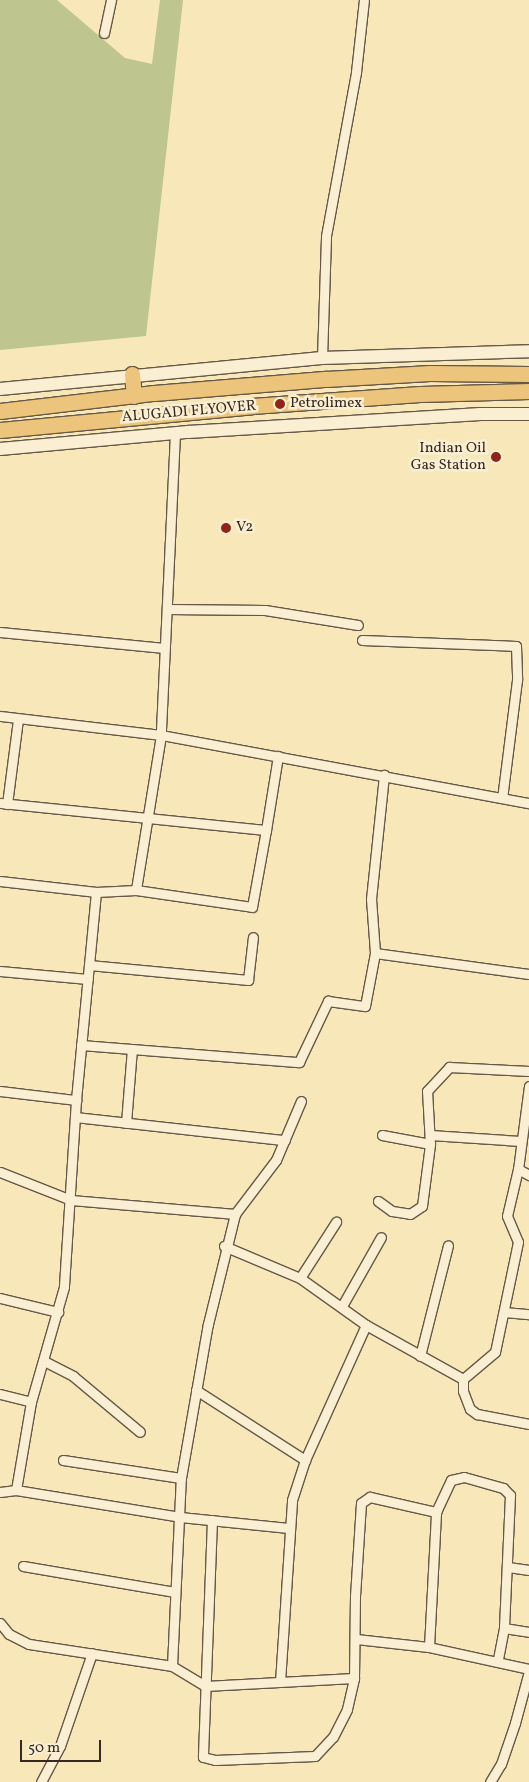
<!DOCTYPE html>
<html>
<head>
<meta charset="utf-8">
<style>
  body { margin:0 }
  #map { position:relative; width:529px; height:1782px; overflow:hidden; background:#f7e7b9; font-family:Vollkorn,serif }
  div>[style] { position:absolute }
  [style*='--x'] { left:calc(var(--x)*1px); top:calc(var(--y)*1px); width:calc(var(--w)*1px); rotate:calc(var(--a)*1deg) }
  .green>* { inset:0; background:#bfc58e }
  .roads { filter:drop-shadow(1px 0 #665847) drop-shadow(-1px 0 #665847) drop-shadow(0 1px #665847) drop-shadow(0 -1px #665847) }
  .street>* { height:9px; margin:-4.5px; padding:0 4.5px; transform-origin:4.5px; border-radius:4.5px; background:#faefd2 }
  .secondary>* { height:12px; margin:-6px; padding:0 6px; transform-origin:6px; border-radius:6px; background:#faefd2 }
  .highway>* { height:15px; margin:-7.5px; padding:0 7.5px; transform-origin:7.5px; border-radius:7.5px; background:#ecc47c }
  .dots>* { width:14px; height:14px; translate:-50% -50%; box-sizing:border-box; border:2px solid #faefd2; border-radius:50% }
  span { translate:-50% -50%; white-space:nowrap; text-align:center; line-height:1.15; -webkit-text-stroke:5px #faefd2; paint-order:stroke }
  .poi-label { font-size:15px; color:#352921 }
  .left { translate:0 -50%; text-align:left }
  .right { translate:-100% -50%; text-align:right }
  .street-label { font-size:15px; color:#352921 }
  .scale { position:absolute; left:20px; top:1740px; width:81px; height:22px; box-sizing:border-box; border:2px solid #352921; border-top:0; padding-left:6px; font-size:15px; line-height:18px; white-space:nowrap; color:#352921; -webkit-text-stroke:4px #faefd2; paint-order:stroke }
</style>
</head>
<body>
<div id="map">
  <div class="green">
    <i style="clip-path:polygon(0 0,57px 0,125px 58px,152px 64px,160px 0,183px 0,146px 336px,0 350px)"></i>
  </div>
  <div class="roads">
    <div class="street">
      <i style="--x:104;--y:33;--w:34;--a:-78"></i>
      <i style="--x:322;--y:358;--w:122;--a:-88.1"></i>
      <i style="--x:326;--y:236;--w:167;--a:-79.6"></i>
      <i style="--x:356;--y:72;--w:72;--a:-83.7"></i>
      <i style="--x:175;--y:433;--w:302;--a:92.7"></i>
      <i style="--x:161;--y:735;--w:374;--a:10.5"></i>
      <i style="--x:167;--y:609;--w:98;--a:0.6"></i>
      <i style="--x:265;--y:610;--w:94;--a:9.2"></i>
      <i style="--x:0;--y:632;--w:165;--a:5.6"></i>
      <i style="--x:362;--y:640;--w:154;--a:2.2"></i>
      <i style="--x:516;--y:646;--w:34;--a:88"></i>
      <i style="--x:517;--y:680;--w:119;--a:97.2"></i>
      <i style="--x:0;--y:716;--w:162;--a:6.7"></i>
      <i style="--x:161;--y:735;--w:157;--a:99.2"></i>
      <i style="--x:136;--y:890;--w:40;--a:177.1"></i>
      <i style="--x:96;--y:892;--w:209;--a:95.5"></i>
      <i style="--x:76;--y:1100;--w:187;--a:93.7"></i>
      <i style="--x:64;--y:1287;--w:120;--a:106"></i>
      <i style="--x:31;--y:1402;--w:89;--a:99.7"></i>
      <i style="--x:0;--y:803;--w:267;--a:5.8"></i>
      <i style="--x:266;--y:830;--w:75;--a:-80.8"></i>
      <i style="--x:7;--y:804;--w:86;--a:-82.6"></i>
      <i style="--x:0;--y:881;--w:97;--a:6.5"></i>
      <i style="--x:136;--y:890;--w:117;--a:8.3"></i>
      <i style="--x:252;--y:907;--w:78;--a:-79.7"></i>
      <i style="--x:375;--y:953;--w:155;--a:7.8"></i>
      <i style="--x:89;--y:965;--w:160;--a:5.4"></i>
      <i style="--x:248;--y:980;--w:43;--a:-83.4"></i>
      <i style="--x:0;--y:971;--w:88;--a:5.2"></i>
      <i style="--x:81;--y:1045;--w:219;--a:4.5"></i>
      <i style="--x:299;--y:1062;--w:68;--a:-64.6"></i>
      <i style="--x:328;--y:1001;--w:37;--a:8"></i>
      <i style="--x:365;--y:1006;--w:54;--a:-79.3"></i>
      <i style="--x:375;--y:953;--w:54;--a:-94.2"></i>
      <i style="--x:371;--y:899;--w:125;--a:-84"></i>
      <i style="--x:529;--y:1086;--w:84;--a:97.5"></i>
      <i style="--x:518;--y:1169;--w:48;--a:103.2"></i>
      <i style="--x:507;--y:1216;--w:28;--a:67"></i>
      <i style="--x:518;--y:1242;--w:112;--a:101.8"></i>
      <i style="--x:495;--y:1352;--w:42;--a:139.8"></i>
      <i style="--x:463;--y:1379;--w:12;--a:90"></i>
      <i style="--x:463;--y:1391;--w:19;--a:69"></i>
      <i style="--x:470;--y:1409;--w:9;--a:36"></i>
      <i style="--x:477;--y:1414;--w:53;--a:10.9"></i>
      <i style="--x:0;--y:1091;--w:77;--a:6.8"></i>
      <i style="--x:75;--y:1117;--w:211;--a:6.3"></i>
      <i style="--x:126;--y:1123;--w:74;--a:-85.4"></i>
      <i style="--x:382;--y:1135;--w:49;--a:10.6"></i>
      <i style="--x:430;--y:1135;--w:90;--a:3.8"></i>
      <i style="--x:518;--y:1169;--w:13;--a:29"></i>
      <i style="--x:0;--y:1172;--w:76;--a:21.5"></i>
      <i style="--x:71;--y:1200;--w:165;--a:4.9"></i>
      <i style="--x:235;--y:1214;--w:68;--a:-52.8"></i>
      <i style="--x:276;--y:1160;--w:64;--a:-67"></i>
      <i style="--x:378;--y:1201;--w:17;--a:36"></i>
      <i style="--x:392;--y:1211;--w:18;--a:9"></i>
      <i style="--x:410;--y:1214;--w:14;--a:-34"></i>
      <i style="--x:422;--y:1206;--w:63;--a:-82.6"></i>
      <i style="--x:430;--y:1144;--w:53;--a:-93.2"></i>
      <i style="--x:427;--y:1091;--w:33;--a:-47"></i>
      <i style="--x:449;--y:1067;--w:80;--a:2.9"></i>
      <i style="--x:224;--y:1246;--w:82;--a:22.8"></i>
      <i style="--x:300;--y:1278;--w:81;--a:35.5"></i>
      <i style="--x:366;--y:1325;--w:111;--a:29.1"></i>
      <i style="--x:300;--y:1278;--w:67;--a:-57.3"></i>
      <i style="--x:0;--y:1298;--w:60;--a:13.6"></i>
      <i style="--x:342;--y:1306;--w:79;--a:-60.5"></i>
      <i style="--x:504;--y:1312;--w:25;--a:5"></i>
      <i style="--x:420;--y:1356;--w:114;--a:-75.8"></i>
      <i style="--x:44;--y:1361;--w:33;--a:27"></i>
      <i style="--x:73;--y:1376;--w:87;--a:39.9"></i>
      <i style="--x:196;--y:1390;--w:130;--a:32.7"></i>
      <i style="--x:0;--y:1394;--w:32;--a:14"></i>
      <i style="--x:63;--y:1460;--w:119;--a:8.7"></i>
      <i style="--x:0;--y:1492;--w:16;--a:-7"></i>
      <i style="--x:16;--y:1490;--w:166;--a:9.3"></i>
      <i style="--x:180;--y:1517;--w:109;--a:5.8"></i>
      <i style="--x:212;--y:1520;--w:237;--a:92.2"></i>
      <i style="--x:203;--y:1757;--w:12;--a:14"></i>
      <i style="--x:215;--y:1760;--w:100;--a:-2.3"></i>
      <i style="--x:315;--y:1756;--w:26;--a:-47"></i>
      <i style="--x:333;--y:1737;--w:31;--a:-63"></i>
      <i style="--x:347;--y:1709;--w:32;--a:-77"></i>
      <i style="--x:23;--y:1566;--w:154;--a:9.7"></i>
      <i style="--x:508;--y:1567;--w:21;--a:8"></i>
      <i style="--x:0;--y:1623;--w:14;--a:51"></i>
      <i style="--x:9;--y:1634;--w:22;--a:27"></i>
      <i style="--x:29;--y:1644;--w:145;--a:8.7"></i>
      <i style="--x:172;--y:1666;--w:39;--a:31"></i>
      <i style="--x:205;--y:1686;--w:149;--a:-3.1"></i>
      <i style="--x:354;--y:1678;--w:82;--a:-89.3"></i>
      <i style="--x:355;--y:1596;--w:93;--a:-86.3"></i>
      <i style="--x:361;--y:1503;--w:11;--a:-34"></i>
      <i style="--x:370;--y:1497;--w:68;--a:12.8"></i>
      <i style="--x:504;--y:1628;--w:25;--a:9"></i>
      <i style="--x:356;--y:1639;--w:73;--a:6.3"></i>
      <i style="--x:429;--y:1647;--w:102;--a:12.4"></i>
      <i style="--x:429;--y:1647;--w:135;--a:-87"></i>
      <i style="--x:436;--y:1512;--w:35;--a:-65"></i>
      <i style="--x:451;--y:1480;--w:13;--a:-13"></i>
      <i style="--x:464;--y:1477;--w:41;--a:15.8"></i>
      <i style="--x:503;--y:1488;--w:10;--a:45"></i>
      <i style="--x:510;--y:1495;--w:133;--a:92.6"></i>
      <i style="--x:504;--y:1628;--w:33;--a:101"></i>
      <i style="--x:172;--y:1666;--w:188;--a:-87.3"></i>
      <i style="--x:181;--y:1478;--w:156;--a:-80.1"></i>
      <i style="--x:208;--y:1324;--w:113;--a:-76.2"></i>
      <i style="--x:280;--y:1682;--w:182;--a:-86.2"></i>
      <i style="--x:292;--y:1500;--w:42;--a:-72"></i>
      <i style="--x:305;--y:1460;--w:148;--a:-65.7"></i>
      <i style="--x:41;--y:1782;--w:41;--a:-62.2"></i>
      <i style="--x:60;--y:1746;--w:98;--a:-71"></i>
      <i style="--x:490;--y:1782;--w:21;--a:-59"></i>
      <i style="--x:501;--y:1764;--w:43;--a:-71.1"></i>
      <i style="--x:515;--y:1723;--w:54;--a:-74.9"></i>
    </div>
    <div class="secondary">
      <i style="--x:0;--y:389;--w:323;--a:-5.5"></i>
      <i style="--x:322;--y:358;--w:207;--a:-1.9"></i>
      <i style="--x:0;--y:449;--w:189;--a:-5.2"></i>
      <i style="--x:188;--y:432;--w:293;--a:-3.5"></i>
      <i style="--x:480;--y:414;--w:49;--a:0"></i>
    </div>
    <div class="highway">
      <i style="--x:132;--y:374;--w:22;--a:85"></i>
      <i style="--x:0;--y:411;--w:155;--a:-6.7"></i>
      <i style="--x:154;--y:393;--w:173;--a:-4.7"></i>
      <i style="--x:326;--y:379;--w:104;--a:-3.3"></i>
      <i style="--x:430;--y:373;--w:99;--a:0.6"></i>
      <i style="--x:0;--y:430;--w:253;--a:-5.4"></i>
      <i style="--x:252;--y:406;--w:168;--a:-4.1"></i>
      <i style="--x:420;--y:394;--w:109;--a:-1.6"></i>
    </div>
  </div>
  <div class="dots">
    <i style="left:280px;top:404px;background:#8f2418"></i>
    <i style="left:496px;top:457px;background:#8f2418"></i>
    <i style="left:226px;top:528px;background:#8f2418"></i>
  </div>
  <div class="poi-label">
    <span class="left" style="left:290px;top:404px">Petrolimex</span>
    <span class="right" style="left:486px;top:457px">Indian Oil<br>Gas Station</span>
    <span class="left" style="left:236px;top:528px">V2</span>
  </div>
  <div class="street-label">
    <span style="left:189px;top:412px;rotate:-5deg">ALUGADI FLYOVER</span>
  </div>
  <div class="scale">50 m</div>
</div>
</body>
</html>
